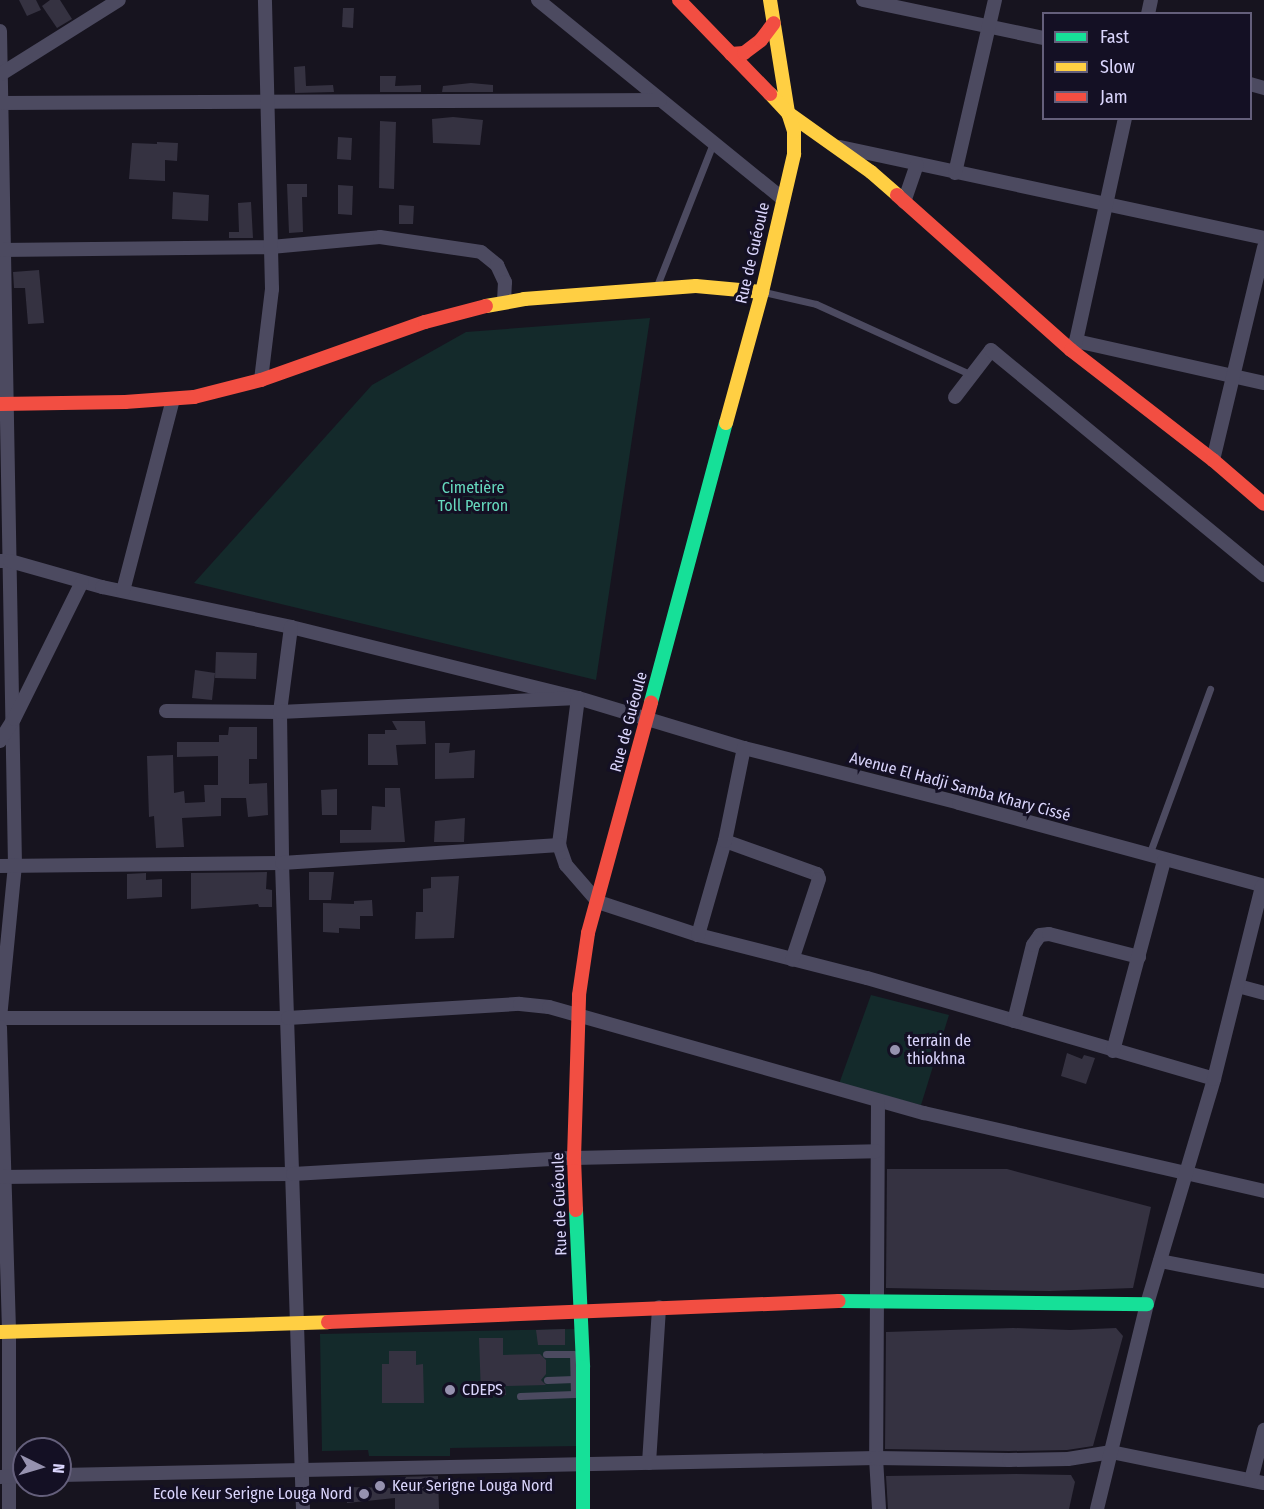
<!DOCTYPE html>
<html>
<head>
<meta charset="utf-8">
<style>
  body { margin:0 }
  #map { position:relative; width:1264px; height:1509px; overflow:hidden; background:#17141f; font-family:"Fira Sans Condensed",sans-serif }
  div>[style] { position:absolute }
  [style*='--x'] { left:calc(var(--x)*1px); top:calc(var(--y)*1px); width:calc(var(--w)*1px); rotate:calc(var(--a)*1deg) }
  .green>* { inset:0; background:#142a2b }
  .building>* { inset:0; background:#353241 }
  .lane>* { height:7px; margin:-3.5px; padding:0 3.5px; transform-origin:3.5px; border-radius:3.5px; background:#4c4a60 }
  .street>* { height:14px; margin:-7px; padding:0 7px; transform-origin:7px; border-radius:7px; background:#4c4a60 }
  .fast>* { height:14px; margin:-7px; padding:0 7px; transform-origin:7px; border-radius:7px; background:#16e098 }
  .slow>* { height:14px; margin:-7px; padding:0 7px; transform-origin:7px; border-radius:7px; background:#ffcf43 }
  .jam>* { height:14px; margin:-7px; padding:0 7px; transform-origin:7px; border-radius:7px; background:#f24e42 }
  .dots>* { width:16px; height:16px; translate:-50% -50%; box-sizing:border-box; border:3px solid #141024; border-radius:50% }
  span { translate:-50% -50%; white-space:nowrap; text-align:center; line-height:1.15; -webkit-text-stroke:6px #141024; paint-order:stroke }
  .street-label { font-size:16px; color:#dbd6fd }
  .park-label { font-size:16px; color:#66d9be }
  .poi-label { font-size:16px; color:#dbd6fd }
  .left { translate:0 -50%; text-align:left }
  .right { translate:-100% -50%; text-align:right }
  .legend { position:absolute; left:1042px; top:12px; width:210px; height:108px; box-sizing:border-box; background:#141024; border:2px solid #645f7b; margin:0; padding:8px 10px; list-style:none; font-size:18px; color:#dbd6fd }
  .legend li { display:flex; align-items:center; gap:12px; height:30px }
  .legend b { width:30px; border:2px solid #645f7b }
  .north { position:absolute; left:12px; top:1437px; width:60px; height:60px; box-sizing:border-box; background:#141024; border:2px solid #645f7b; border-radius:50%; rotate:95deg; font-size:16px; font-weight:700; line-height:24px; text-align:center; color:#dbd6fd }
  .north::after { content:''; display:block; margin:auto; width:21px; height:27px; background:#9692af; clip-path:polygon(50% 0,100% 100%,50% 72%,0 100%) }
</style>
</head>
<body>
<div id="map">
  <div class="green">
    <i style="clip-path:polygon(650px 318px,596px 680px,194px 583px,372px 385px,466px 332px)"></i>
    <i style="clip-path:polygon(871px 995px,949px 1015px,921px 1105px,839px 1084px)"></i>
    <i style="clip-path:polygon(577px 1329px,580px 1446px,450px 1448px,450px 1456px,369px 1456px,368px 1450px,322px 1451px,320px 1334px)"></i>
  </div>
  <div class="building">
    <i style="clip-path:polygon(19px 0,36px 0,41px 10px,27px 16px)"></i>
    <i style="clip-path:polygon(50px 0,60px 0,72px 19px,57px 28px,42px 6px)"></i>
    <i style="clip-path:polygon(343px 8px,354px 8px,353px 28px,342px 27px)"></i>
    <i style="clip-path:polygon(305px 66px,306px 86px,333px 85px,334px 92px,295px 93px,294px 67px)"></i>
    <i style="clip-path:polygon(380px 76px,396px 76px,395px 86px,421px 85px,421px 92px,380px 92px)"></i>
    <i style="clip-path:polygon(471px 83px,493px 85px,493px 92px,442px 92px,443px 86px)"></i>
    <i style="clip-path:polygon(453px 117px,483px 120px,480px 145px,433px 143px,432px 119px)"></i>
    <i style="clip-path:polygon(380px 121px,396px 122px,394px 189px,379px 188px)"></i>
    <i style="clip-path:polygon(338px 137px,352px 138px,351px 160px,337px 159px)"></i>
    <i style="clip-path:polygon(157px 142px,178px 143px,177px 161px,165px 160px,165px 181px,129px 179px,132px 143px,157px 144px)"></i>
    <i style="clip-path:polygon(287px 184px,307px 184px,307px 197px,302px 197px,303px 232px,289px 233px)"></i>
    <i style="clip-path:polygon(338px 185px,353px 186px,352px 215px,338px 214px)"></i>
    <i style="clip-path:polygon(173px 192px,209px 195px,208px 221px,172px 219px)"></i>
    <i style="clip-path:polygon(251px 202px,253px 238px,229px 238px,229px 232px,239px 232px,238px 203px)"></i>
    <i style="clip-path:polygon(399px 205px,414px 206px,413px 224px,399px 224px)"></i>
    <i style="clip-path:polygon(39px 270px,44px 323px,28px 324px,25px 288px,14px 288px,13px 272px)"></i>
    <i style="clip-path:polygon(216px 652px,257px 653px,256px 679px,215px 678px)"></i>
    <i style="clip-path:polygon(195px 670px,215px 673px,212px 700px,192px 698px)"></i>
    <i style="clip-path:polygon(392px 721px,425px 721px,426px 744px,396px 745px,398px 765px,368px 765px,368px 734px,385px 734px,385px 730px,397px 730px)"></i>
    <i style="clip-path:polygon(229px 727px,257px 727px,257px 759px,249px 759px,249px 784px,267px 783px,268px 815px,248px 817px,246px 798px,221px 798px,221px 816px,182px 818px,184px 847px,156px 848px,154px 816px,149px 817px,147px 756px,173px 755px,174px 793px,184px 791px,185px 803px,205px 802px,204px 785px,218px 785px,218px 756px,177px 757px,177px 742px,219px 742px,219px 735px,228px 735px)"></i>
    <i style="clip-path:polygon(435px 743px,450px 743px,449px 753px,475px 750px,474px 778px,435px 779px)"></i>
    <i style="clip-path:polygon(385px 788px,400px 788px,405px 842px,340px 843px,340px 830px,371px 830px,372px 806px,385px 807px)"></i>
    <i style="clip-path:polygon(337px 789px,337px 815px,322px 815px,321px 790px)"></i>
    <i style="clip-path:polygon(465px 818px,464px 842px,434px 842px,435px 821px)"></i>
    <i style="clip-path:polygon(267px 872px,266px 889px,272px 890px,272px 907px,259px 907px,258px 904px,191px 909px,191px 873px)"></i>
    <i style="clip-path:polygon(309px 872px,334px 872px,331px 900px,309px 900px)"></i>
    <i style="clip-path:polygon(146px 873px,146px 880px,162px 879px,162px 897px,127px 899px,127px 874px)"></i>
    <i style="clip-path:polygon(459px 876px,454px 938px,415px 939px,416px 912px,423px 912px,423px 889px,431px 888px,431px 877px)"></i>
    <i style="clip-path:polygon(372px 900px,373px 916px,360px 916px,360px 929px,339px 928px,339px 933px,323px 932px,323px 903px,354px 904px,354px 901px)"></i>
    <i style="clip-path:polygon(1067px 1053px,1082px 1059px,1084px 1055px,1095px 1058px,1086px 1084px,1061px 1076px)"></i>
    <i style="clip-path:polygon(887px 1169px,1007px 1169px,1151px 1207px,1133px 1288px,1050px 1291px,886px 1288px)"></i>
    <i style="clip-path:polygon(1013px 1328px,1070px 1330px,1116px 1328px,1123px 1336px,1093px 1446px,1067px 1450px,1009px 1451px,885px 1449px,886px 1332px)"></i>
    <i style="clip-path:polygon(565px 1329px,565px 1345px,538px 1345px,536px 1330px)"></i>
    <i style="clip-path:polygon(479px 1338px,503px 1338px,503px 1355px,540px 1354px,546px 1360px,546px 1374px,541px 1380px,546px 1385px,505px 1386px,506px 1395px,481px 1395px)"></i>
    <i style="clip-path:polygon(389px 1351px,416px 1351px,416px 1365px,423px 1364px,424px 1403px,382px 1403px,382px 1364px,389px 1364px)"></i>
    <i style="clip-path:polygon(1016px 1474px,1071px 1475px,1075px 1482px,1069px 1509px,888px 1509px,886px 1476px)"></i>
    <i style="clip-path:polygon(438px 1476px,439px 1509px,395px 1509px,395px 1498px,347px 1503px,347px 1487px,395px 1488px,394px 1477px)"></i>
  </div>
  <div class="lane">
    <i style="--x:656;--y:288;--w:156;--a:-68.5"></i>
    <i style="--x:764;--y:292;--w:53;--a:13"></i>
    <i style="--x:816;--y:304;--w:171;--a:24.5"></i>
    <i style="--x:1149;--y:855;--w:177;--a:-69.8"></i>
    <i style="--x:547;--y:1380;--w:27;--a:-2"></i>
    <i style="--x:520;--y:1396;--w:54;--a:-2.1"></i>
    <i style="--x:574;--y:1394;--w:40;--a:-91.4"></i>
    <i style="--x:573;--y:1354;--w:27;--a:180"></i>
  </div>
  <div class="street">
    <i style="--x:538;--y:0;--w:316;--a:39.1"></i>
    <i style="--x:863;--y:0;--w:185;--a:11.9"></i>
    <i style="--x:1148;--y:14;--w:14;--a:-78"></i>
    <i style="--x:0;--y:31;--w:834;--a:88.97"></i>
    <i style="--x:15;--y:865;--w:153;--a:95.6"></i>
    <i style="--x:1;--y:74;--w:139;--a:-32.1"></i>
    <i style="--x:1250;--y:84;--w:15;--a:16"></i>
    <i style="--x:0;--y:103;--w:660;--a:-0.26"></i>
    <i style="--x:840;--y:147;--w:434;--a:12.1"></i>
    <i style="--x:955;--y:173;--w:178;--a:-77"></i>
    <i style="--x:904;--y:202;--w:39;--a:-71"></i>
    <i style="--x:0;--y:250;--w:271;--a:-0.6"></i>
    <i style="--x:271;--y:247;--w:109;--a:-5.2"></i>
    <i style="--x:380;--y:237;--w:102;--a:8.4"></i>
    <i style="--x:481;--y:252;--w:21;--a:39"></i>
    <i style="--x:497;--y:265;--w:19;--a:65"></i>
    <i style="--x:505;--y:282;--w:20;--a:93"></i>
    <i style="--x:1076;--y:341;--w:193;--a:12.6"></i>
    <i style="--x:1071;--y:350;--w:10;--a:-61"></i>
    <i style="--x:1076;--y:341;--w:228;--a:-77.6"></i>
    <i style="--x:261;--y:380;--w:92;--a:-83.1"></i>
    <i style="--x:272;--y:289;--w:289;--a:-91.4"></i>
    <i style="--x:955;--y:397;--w:59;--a:-52.5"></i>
    <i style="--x:991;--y:350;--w:354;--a:39.5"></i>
    <i style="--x:1213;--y:460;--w:219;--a:-76.5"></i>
    <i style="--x:0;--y:561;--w:10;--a:0"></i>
    <i style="--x:10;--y:561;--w:96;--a:15.8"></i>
    <i style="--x:102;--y:587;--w:193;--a:11.9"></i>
    <i style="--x:291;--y:627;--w:296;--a:13.9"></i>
    <i style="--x:578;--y:698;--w:173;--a:16.8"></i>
    <i style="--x:744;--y:748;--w:222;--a:14.3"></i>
    <i style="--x:959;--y:803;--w:316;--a:15.2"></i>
    <i style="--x:123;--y:591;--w:198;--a:-75.4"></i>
    <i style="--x:291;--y:627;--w:86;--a:97.4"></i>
    <i style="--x:280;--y:712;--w:151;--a:89.2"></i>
    <i style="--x:282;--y:863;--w:646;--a:88.14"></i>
    <i style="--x:166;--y:711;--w:114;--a:0.5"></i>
    <i style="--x:280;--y:712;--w:298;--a:-2.7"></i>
    <i style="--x:578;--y:698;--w:148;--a:97.4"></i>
    <i style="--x:559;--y:845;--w:21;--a:71"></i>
    <i style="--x:566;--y:865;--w:49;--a:49.1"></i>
    <i style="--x:598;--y:902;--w:105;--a:18.3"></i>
    <i style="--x:698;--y:935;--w:174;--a:14.3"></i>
    <i style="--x:867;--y:978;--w:361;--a:16.2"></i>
    <i style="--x:0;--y:741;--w:26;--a:-58"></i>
    <i style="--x:14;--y:719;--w:153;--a:-63.6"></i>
    <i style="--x:725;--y:841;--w:98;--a:19.7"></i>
    <i style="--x:817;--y:874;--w:5;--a:68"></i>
    <i style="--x:819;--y:879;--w:85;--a:108.4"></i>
    <i style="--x:0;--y:866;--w:282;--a:-0.6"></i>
    <i style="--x:282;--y:863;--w:278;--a:-3.7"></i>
    <i style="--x:698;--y:935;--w:98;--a:-74"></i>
    <i style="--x:725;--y:841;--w:95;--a:-78.5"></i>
    <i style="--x:1238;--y:986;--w:27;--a:15"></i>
    <i style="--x:0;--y:1018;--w:288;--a:0"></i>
    <i style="--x:288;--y:1018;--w:232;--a:-3.5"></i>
    <i style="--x:520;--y:1004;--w:29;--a:6"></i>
    <i style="--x:549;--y:1007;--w:390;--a:15.8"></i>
    <i style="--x:924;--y:1113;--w:349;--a:12.9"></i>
    <i style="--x:1014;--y:1021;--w:78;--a:-76"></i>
    <i style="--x:1033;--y:945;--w:12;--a:-55"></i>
    <i style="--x:1040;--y:935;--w:9;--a:-6"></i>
    <i style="--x:1049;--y:934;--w:93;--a:14.3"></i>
    <i style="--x:0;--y:1027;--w:306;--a:88.3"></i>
    <i style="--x:9;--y:1333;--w:176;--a:90"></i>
    <i style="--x:1113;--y:1051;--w:197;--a:-75"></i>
    <i style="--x:878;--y:1101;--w:357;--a:90.3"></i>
    <i style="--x:876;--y:1458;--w:51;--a:86.6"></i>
    <i style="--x:0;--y:1177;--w:293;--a:-0.6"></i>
    <i style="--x:293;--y:1174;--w:281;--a:-3.3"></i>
    <i style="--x:574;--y:1158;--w:302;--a:-1.3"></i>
    <i style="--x:1160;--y:1261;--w:106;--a:10.9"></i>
    <i style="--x:649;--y:1463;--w:156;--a:-86.3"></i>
    <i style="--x:60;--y:1475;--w:816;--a:-1.19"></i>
    <i style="--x:876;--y:1458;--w:133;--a:0.9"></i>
    <i style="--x:1009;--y:1460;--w:59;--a:-1"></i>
    <i style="--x:1068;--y:1459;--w:44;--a:-9.2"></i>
    <i style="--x:1111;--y:1452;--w:156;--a:11.5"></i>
    <i style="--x:0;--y:1477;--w:24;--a:-2"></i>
    <i style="--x:1251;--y:1480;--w:52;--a:-75.4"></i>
    <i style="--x:1097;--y:1509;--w:211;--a:-76.3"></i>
    <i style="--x:1147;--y:1304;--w:235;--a:-73.4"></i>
    <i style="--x:1214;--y:1079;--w:199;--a:-76"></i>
  </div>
  <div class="fast">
    <i style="--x:651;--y:702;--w:289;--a:-75"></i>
    <i style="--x:576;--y:1210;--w:157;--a:87.4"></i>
    <i style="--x:583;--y:1367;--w:142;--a:90"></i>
    <i style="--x:839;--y:1301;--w:308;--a:0.6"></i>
  </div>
  <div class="slow">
    <i style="--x:770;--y:0;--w:114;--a:80.9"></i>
    <i style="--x:788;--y:113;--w:102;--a:35.4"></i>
    <i style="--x:871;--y:172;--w:35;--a:41"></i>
    <i style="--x:486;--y:306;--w:39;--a:-10"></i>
    <i style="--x:524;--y:299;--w:172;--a:-4.3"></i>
    <i style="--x:696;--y:286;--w:66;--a:5.2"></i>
    <i style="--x:726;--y:423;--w:136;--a:-74.6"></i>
    <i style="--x:762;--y:292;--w:142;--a:-76.9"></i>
    <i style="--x:794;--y:154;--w:23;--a:-90"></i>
    <i style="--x:794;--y:131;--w:19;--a:-108"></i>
    <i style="--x:788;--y:113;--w:26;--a:-133"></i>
    <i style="--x:0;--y:1332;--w:328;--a:-1.7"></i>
  </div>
  <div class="jam">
    <i style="--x:679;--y:0;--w:131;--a:45.9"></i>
    <i style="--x:731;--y:54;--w:13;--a:-4"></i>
    <i style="--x:744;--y:53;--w:21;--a:-37"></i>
    <i style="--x:761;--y:40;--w:21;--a:-53"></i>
    <i style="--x:897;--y:195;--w:233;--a:41.7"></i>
    <i style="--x:1071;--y:350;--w:180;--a:37.8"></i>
    <i style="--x:1213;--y:460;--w:67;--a:40.8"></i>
    <i style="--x:0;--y:404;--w:125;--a:-0.9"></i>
    <i style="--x:125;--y:402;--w:69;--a:-4.1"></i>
    <i style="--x:194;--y:397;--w:69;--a:-14.2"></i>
    <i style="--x:261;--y:380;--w:174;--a:-19.5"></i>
    <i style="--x:425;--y:322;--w:63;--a:-14.7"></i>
    <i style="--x:576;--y:1210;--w:52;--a:-92.2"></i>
    <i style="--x:574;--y:1158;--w:163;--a:-88.2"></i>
    <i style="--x:579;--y:995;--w:63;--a:-81.7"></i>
    <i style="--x:588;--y:933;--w:239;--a:-74.7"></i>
    <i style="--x:328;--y:1322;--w:511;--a:-2.35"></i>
  </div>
  <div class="dots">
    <i style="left:895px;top:1050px;background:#9692af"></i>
    <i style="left:450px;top:1390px;background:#9692af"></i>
    <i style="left:380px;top:1486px;background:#9692af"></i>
    <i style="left:364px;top:1494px;background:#9692af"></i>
  </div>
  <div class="street-label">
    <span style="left:753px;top:253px;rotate:-77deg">Rue de Guéoule</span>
    <span style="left:629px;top:722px;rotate:-75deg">Rue de Guéoule</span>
    <span style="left:960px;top:787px;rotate:15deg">Avenue El Hadji Samba Khary Cissé</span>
    <span style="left:560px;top:1204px;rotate:-92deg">Rue de Guéoule</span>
  </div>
  <div class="park-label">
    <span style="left:473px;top:497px">Cimetière<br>Toll Perron</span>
  </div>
  <div class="poi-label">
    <span class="left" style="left:907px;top:1050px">terrain de<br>thiokhna</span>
    <span class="left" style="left:462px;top:1390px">CDEPS</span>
    <span class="left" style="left:392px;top:1486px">Keur Serigne Louga Nord</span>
    <span class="right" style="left:352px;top:1494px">Ecole Keur Serigne Louga Nord</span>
  </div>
  <ul class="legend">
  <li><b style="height:8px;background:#16e098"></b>Fast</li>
  <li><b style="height:8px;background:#ffcf43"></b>Slow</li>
  <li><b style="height:8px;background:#f24e42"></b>Jam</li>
  </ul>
  <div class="north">N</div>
</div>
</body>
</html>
